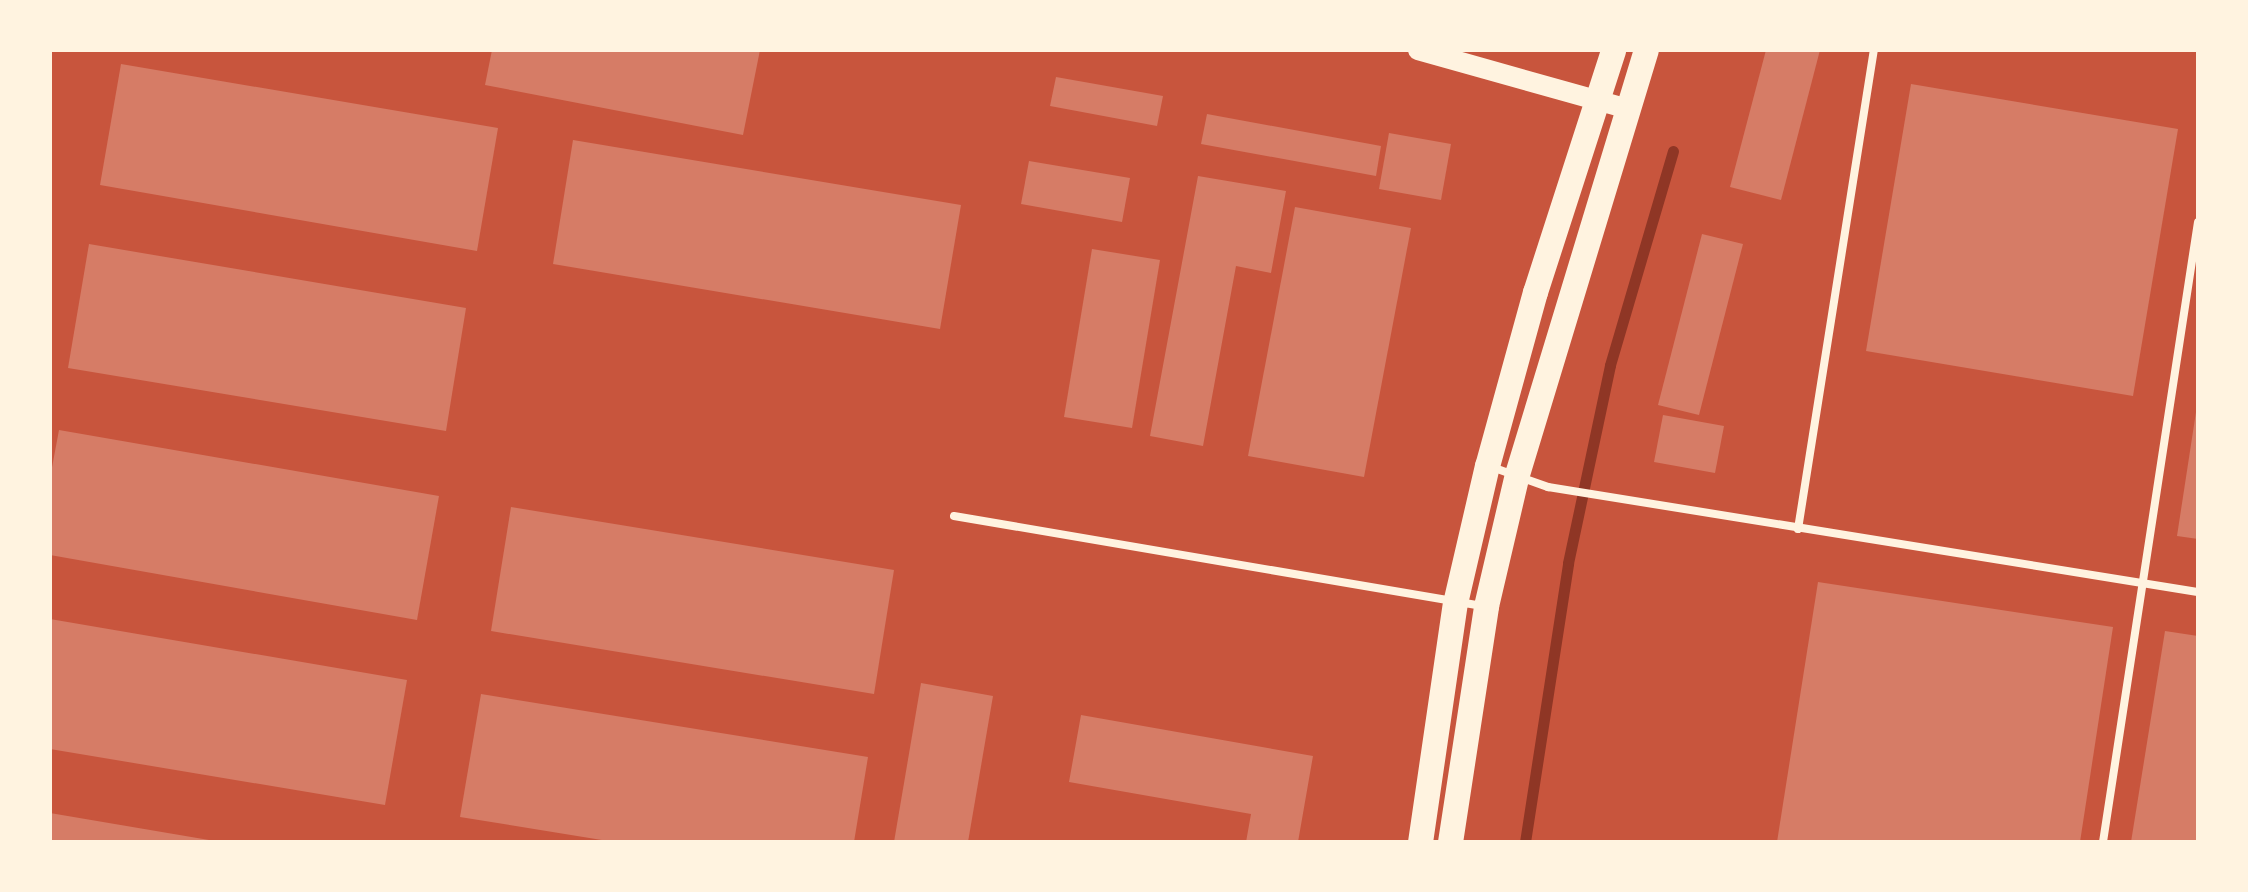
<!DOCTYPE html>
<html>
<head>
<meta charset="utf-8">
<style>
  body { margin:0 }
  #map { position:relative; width:2248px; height:892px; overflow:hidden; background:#c8553d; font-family:"Work Sans",sans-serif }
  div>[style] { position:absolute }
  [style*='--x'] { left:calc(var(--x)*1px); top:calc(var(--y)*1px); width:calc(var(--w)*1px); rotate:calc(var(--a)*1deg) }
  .stream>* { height:11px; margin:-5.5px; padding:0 5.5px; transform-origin:5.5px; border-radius:5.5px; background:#8f3625 }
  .building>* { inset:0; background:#d67c66 }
  .service>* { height:8px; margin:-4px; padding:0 4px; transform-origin:4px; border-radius:4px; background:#fff3e0 }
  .secondary>* { height:20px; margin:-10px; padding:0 10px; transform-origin:10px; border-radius:10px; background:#fff3e0 }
  .primary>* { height:25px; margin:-12.5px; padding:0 12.5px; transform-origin:12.5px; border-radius:12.5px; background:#fff3e0 }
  span { translate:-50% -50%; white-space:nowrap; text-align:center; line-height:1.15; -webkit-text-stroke:9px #fff3e0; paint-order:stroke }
  .frame { position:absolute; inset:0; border:52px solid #fff3e0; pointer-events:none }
</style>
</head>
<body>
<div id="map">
  <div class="stream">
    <i style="--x:1525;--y:842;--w:282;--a:-81.2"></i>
    <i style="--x:1568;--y:563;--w:202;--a:-78"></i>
    <i style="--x:1610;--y:365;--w:223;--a:-73.6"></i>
  </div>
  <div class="building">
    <i style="clip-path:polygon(492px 50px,760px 50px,743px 135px,485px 85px)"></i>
    <i style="clip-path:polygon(1766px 50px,1820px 50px,1781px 200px,1730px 187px)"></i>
    <i style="clip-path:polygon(121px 64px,498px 128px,477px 251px,100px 185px)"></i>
    <i style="clip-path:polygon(1056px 77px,1163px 96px,1157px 126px,1050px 106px)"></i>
    <i style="clip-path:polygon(1911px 84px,2178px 129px,2133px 396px,1866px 351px)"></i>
    <i style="clip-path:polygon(1207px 114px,1381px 146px,1376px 176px,1201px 144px)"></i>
    <i style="clip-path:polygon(1389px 133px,1451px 144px,1441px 200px,1379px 189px)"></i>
    <i style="clip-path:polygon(573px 140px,961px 205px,940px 329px,553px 264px)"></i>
    <i style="clip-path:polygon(1029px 161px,1130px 178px,1122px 222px,1021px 204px)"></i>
    <i style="clip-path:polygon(1198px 176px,1286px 191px,1271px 273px,1236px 266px,1203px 446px,1150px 436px)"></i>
    <i style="clip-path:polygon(1295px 207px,1411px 228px,1364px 477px,1248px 456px)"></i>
    <i style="clip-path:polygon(1702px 234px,1743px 244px,1699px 415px,1658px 405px)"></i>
    <i style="clip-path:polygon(89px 244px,466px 308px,446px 431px,68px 368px)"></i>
    <i style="clip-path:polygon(1092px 249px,1160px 260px,1132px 428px,1064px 417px)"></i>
    <i style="clip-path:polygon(2196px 412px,2198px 412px,2198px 539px,2177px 536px)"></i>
    <i style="clip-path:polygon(1663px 415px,1724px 426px,1715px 473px,1654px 462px)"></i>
    <i style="clip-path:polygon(59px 430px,439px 496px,417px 620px,50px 555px,50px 478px)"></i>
    <i style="clip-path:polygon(511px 507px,894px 570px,874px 694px,491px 631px)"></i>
    <i style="clip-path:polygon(1818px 582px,2113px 627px,2080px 842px,1777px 842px)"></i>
    <i style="clip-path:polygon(50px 619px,407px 680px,385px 805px,50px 749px)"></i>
    <i style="clip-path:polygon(2165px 631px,2198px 636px,2198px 842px,2131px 842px)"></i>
    <i style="clip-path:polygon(921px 683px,993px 696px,968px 842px,894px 842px)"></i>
    <i style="clip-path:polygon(481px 694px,868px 757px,854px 842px,614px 842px,460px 817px)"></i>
    <i style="clip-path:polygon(1081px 715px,1313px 756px,1298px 842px,1246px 842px,1251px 814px,1069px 782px)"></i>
    <i style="clip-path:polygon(50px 813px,209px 840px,209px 842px,50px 842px)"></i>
  </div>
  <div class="service">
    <i style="--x:1489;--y:466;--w:63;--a:19.6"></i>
    <i style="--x:1548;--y:487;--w:658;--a:9.18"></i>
    <i style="--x:954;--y:516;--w:536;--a:9.67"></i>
    <i style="--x:1798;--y:529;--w:485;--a:-81"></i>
    <i style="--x:2103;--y:842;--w:627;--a:-81.29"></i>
  </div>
  <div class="secondary">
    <i style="--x:1418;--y:50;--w:218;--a:15.7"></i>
  </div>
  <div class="primary">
    <i style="--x:1420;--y:842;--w:242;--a:-81.7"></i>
    <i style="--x:1455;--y:603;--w:141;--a:-76.9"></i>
    <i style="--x:1487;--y:466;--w:180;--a:-74.6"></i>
    <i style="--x:1535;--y:292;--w:254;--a:-72.1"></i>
    <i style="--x:1450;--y:842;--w:239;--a:-81.3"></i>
    <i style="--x:1486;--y:606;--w:136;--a:-76.8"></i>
    <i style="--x:1517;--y:474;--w:443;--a:-73.1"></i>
  </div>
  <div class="frame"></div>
</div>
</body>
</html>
